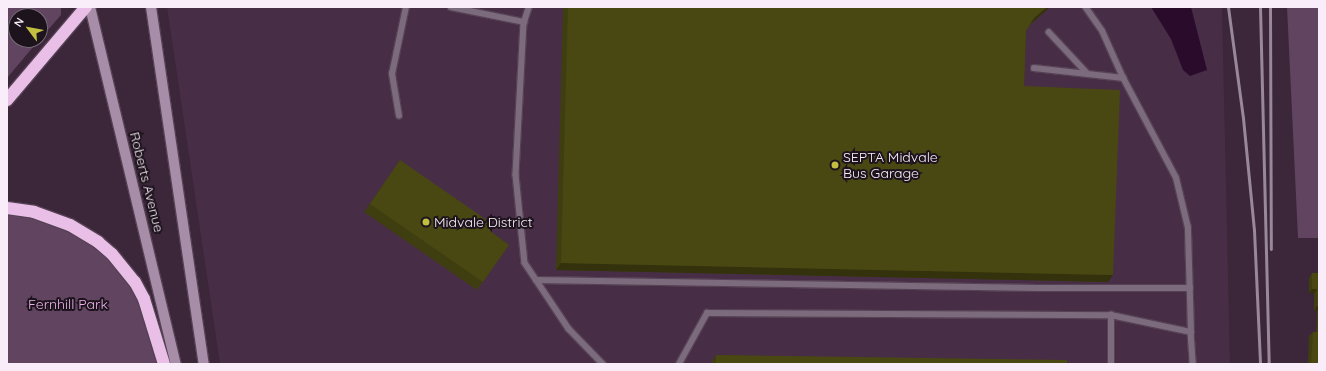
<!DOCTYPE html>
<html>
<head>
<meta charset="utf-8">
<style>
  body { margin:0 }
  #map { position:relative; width:1326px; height:371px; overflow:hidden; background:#3b263a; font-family:Quicksand,sans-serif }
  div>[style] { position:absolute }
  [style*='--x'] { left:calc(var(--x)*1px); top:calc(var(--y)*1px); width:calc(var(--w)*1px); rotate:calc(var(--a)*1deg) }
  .built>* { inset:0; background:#472d46 }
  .green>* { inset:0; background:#604460 }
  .water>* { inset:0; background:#2b0b2c }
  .roads { filter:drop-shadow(1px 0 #564255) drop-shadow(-1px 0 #564255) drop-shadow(0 1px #564255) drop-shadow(0 -1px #564255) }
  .lane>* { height:5.5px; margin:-2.75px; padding:0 2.75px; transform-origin:2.75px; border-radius:2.75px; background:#7c6b7c }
  .secondary>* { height:10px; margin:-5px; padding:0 5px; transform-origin:5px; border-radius:5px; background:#a88da8 }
  .highway>* { height:12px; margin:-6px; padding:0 6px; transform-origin:6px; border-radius:6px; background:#e9bfe8 }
  .rail>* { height:3px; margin:-1.5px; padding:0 1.5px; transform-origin:1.5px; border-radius:1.5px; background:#989 }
  .wall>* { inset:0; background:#3f3e10 }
  .shaded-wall>* { inset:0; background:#33320d }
  .building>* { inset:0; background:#494813 }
  .dots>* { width:11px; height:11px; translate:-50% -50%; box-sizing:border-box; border:2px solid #1c131c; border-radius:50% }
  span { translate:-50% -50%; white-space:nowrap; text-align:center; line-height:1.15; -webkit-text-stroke:4px #1c131c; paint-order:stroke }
  .poi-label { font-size:14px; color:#faedfa }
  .left { translate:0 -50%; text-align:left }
  .street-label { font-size:14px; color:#faedfa }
  .park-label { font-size:14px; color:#edb2ec }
  .frame { position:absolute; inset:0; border:8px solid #faedfa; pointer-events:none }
  .north { position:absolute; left:8px; top:8px; width:40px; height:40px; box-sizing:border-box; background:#1c131c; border:1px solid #756a75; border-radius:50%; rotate:302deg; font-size:11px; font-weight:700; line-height:16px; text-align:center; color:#faedfa }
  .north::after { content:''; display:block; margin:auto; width:14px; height:18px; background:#c1be40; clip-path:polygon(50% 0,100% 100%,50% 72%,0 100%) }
</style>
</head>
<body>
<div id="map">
  <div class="built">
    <i style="clip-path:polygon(167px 7px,1222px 7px,1230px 364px,220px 364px)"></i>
  </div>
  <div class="green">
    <i style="clip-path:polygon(7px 7px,61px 7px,61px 15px,40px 39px,40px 16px,16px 16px,16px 40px,39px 40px,7px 78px)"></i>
    <i style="clip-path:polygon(1287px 7px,1319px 7px,1319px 238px,1298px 238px)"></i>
    <i style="clip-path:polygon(7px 213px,34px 217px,60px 226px,88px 242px,111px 262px,127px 282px,140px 305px,159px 364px,7px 364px)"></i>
  </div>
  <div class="water">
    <i style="clip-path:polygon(1151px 7px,1191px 7px,1207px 70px,1190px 76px,1183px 70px,1171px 39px)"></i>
  </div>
  <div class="roads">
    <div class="lane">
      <i style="--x:451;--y:7;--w:75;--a:11.6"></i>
      <i style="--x:524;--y:22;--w:153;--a:93"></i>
      <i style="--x:516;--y:175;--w:88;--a:84.2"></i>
      <i style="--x:525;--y:263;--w:79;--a:56.3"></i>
      <i style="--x:569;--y:329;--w:49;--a:45.8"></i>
      <i style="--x:524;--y:22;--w:16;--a:-72"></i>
      <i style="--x:1049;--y:32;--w:57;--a:47.1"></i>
      <i style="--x:1034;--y:68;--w:90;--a:6.4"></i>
      <i style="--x:1123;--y:78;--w:51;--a:-114.1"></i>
      <i style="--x:1102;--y:31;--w:29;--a:-125"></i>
      <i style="--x:399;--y:116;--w:43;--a:-99.5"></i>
      <i style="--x:392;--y:74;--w:68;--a:-78.2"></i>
      <i style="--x:536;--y:280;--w:502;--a:0.91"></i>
      <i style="--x:1038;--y:288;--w:152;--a:0"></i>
      <i style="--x:1191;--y:332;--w:32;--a:86"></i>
      <i style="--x:679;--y:364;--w:58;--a:-61.2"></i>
      <i style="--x:707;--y:313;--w:404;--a:0.3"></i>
      <i style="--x:1111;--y:364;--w:49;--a:-90"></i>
      <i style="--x:1111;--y:315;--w:82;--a:12"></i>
      <i style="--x:1191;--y:332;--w:104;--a:-91.7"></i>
      <i style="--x:1188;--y:228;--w:51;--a:-103.5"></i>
      <i style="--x:1176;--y:178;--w:113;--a:-117.9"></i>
    </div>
    <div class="secondary">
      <i style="--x:90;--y:7;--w:367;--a:76.5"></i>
      <i style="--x:151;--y:7;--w:361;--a:81.6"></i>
    </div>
    <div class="highway">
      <i style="--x:7;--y:100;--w:122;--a:-49.7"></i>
      <i style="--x:7;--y:208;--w:27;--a:8"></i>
      <i style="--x:34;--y:212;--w:38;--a:20"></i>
      <i style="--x:70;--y:225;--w:33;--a:31"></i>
      <i style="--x:98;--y:242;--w:18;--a:41"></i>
      <i style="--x:112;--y:254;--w:36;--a:51"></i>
      <i style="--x:135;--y:282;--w:19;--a:62"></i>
      <i style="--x:144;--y:299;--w:68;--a:72.9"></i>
    </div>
  </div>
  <div class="rail">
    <i style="--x:1228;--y:7;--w:112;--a:82.3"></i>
    <i style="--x:1243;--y:118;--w:113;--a:84.4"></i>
    <i style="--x:1254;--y:230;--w:134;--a:87.4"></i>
    <i style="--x:1260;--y:7;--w:357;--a:88.6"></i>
    <i style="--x:1270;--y:7;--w:242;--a:89.8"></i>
  </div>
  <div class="wall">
    <i style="clip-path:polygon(563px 7px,1050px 7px,1030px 25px,1026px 31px,1024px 86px,1108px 282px,556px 270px)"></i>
    <i style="clip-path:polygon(400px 160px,490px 231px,509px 245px,477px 290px,364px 212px)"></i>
    <i style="clip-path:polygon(1312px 273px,1319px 273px,1319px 364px,1308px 364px,1309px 336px,1313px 332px,1316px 332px,1317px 311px,1314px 311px,1314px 294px,1309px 293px,1309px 278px)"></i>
    <i style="clip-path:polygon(716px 355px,1067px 364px,712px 364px,712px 361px)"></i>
  </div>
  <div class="shaded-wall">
    <i style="clip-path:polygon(1047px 7px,1050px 7px,1028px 26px,1034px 18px)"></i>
    <i style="clip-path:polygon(561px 263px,1113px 275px,1108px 282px,556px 270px)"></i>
    <i style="clip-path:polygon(1312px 289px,1317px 289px,1314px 294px,1309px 293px)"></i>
    <i style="clip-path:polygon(1317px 306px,1319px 306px,1319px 307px,1317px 311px,1314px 311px)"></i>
  </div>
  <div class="building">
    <i style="clip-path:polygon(568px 7px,1047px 7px,1034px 18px,1026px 31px,1024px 86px,1120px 90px,1113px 275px,561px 263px)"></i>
    <i style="clip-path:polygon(400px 160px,494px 225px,490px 231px,509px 245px,483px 282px,370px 204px)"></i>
    <i style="clip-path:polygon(1312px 273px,1319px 273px,1319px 306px,1317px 306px,1317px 289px,1312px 289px)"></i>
    <i style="clip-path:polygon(1313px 332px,1319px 332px,1319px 364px,1311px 364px)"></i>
    <i style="clip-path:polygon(716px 355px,1067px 360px,1067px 364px,716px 364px)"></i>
  </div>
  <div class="dots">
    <i style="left:835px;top:165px;background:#c1be40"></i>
    <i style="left:426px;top:222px;background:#c1be40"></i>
  </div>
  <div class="poi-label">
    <span class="left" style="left:843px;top:165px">SEPTA Midvale<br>Bus Garage</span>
    <span class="left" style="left:434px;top:222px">Midvale District</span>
  </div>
  <div class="street-label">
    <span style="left:147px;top:182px;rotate:76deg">Roberts Avenue</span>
  </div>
  <div class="park-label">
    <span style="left:68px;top:304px">Fernhill Park</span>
  </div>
  <div class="frame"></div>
  <div class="north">N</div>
</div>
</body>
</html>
